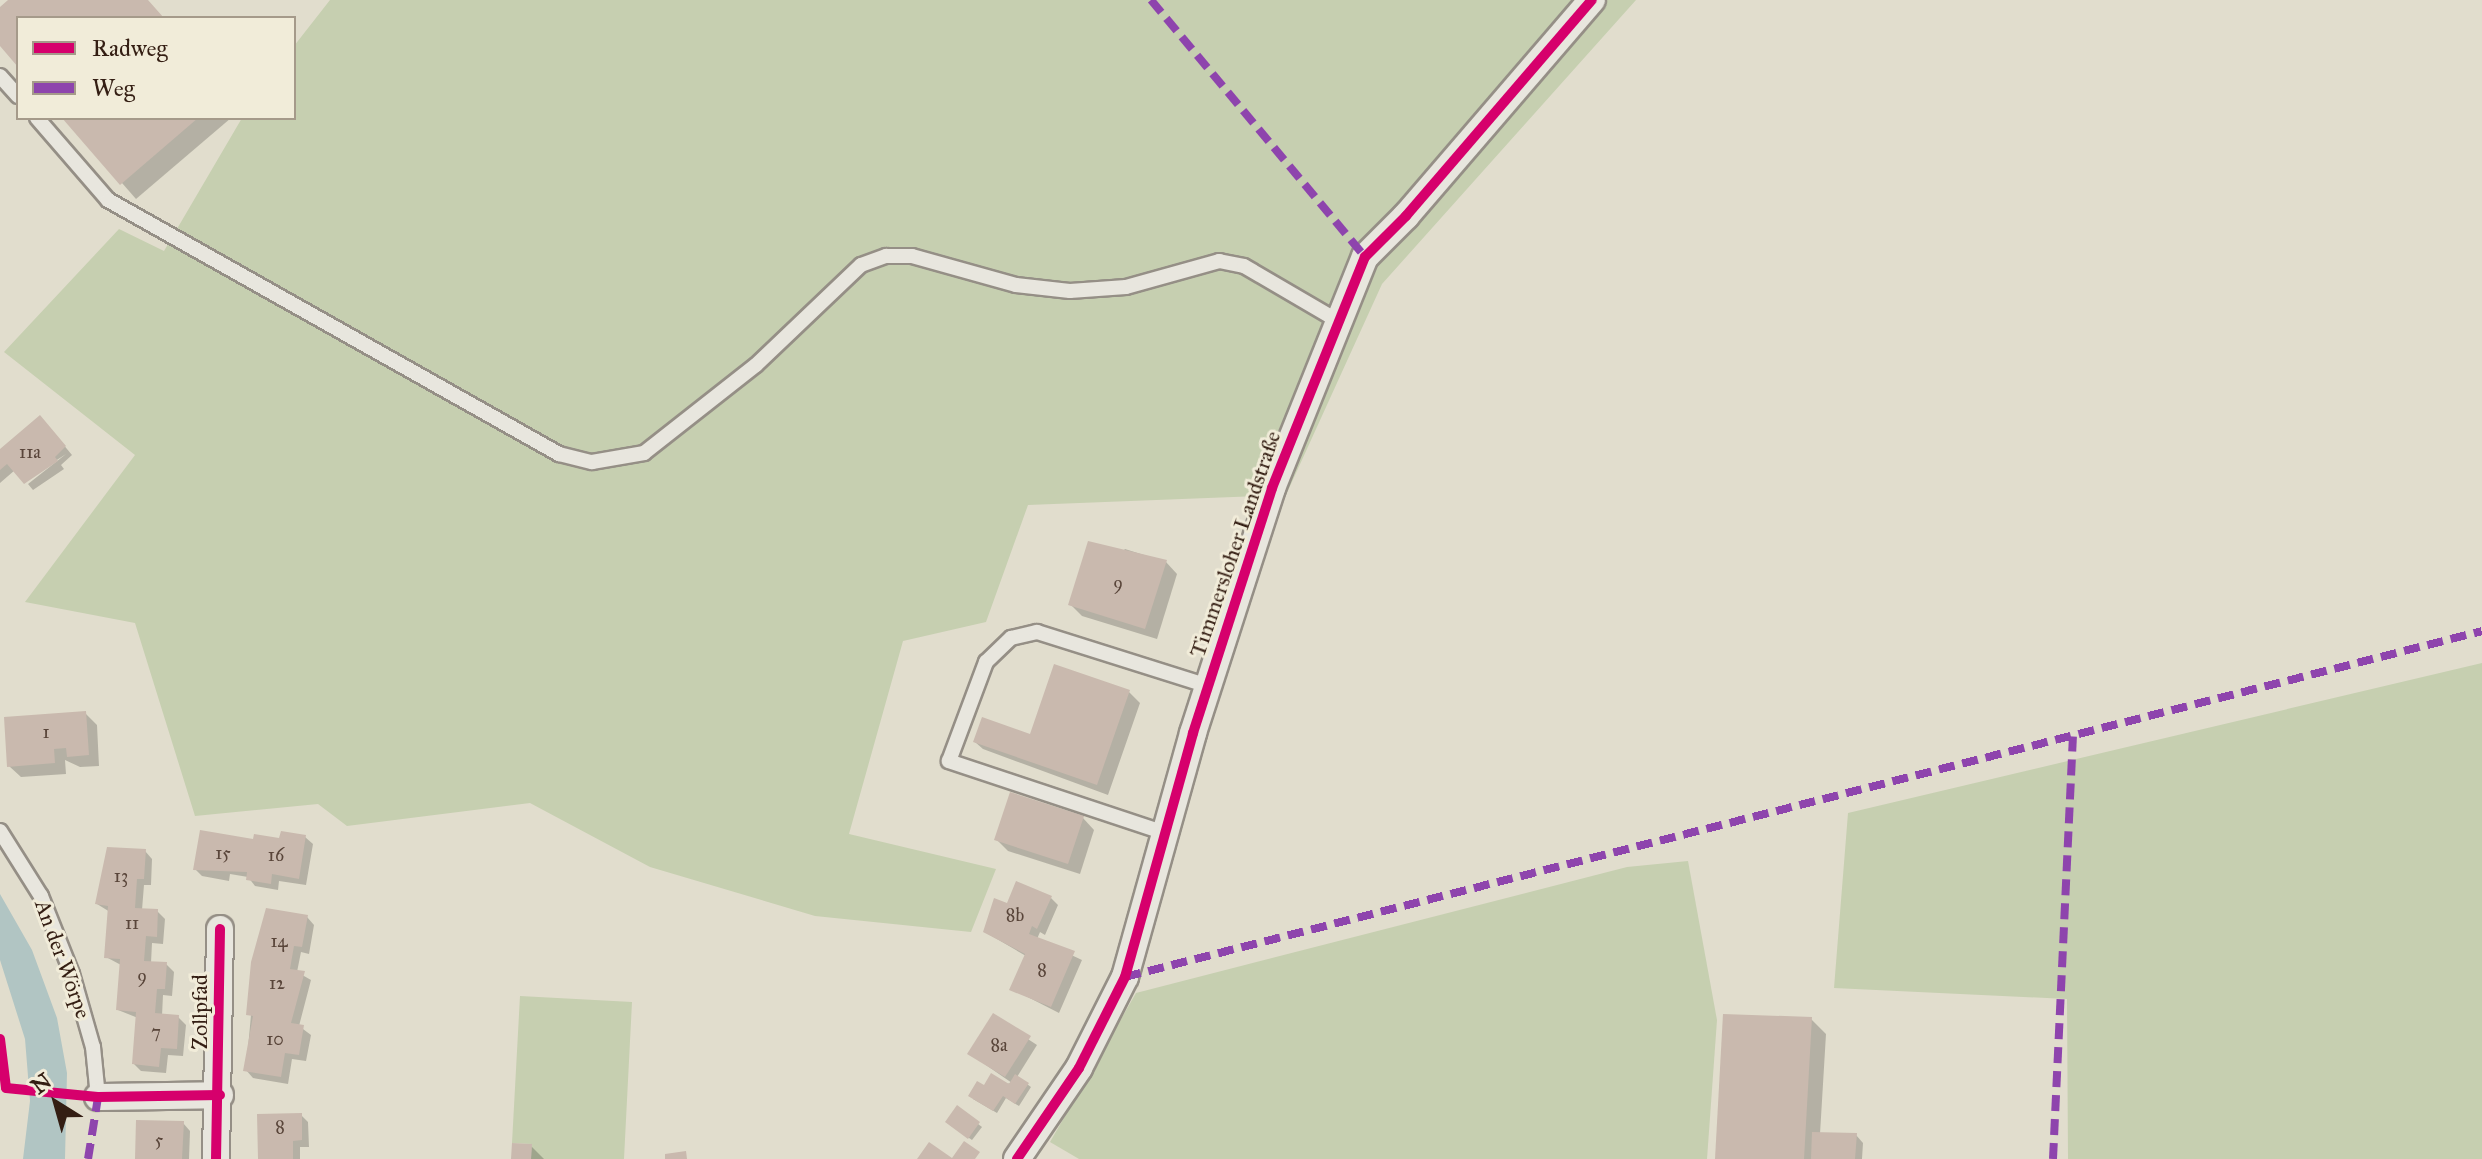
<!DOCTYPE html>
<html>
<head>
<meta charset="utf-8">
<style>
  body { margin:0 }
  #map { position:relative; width:2482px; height:1159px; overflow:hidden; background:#e1ddcd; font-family:"IM FELL Great Primer",serif }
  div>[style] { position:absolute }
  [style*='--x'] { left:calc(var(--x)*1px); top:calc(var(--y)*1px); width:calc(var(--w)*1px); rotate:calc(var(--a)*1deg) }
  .green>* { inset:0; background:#c6cfb0 }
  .water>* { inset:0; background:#b1c5c3 }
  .shadow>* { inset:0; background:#0003 }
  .building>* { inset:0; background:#c9b9ae }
  .roads { filter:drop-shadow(2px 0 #958f86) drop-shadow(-2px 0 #958f86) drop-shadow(0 2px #958f86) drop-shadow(0 -2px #958f86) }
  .lane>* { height:14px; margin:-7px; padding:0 7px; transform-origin:7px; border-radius:7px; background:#e8e6de }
  .street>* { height:26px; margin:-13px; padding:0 13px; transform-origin:13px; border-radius:13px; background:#e8e6de }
  .quiet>* { height:8px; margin-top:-4px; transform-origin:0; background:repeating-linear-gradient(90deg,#8e44ad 0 16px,transparent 0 24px) }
  .cycleway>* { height:10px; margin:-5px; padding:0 5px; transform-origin:5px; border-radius:5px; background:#d6006c }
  span { translate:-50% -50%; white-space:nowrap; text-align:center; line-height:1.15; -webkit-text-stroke:6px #f1ecd9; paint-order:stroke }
  .number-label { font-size:18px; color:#59453a }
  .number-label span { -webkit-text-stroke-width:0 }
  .street-label { font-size:22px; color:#341e13 }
  .legend { position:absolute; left:16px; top:16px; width:280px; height:104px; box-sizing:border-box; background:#f1ecd9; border:2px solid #a59a8a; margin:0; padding:10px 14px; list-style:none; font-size:24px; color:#341e13 }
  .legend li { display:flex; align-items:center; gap:16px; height:40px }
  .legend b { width:40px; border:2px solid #a59a8a }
  .north { position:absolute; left:16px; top:1063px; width:80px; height:80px; -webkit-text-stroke:6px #f1ecd9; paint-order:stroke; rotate:323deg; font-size:22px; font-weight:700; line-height:32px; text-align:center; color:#341e13 }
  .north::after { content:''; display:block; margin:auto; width:28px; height:36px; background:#341e13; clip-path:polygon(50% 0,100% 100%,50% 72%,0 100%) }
</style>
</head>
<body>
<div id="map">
  <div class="green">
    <i style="clip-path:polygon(330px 0,1636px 0,1382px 284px,1286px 495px,1028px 505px,986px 622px,903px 641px,849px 834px,996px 869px,971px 932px,815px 916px,650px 867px,530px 803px,347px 826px,318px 804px,195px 816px,135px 623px,25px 602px,135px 455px,4px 352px,119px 229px,164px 251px,242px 118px,294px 118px,294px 46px)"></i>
    <i style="clip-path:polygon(2482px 663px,2482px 1159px,2068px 1159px,2067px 999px,1834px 988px,1848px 813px)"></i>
    <i style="clip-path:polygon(1688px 861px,1717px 1020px,1707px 1159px,1079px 1159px,1050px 1142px,1136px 993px,1627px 867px)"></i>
    <i style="clip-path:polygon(520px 996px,632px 1002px,624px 1159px,531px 1159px,532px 1144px,512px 1143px)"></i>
  </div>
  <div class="water">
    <i style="clip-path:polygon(0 894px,32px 950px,57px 1018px,67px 1073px,65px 1159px,23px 1159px,30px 1101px,25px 1039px,0 960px)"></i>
  </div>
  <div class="shadow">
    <i style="clip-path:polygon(65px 118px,231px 118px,136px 199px)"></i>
    <i style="clip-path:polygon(47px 425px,72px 455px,61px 465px,64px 469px,33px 490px,28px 484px,66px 454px,25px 481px,15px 470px,0 483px,0 451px)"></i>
    <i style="clip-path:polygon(1125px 549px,1166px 562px,1177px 574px,1157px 639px,1082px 616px,1071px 605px)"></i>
    <i style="clip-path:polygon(1128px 691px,1140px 703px,1108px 795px,983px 749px,975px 742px,1031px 736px)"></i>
    <i style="clip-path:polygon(85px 713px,97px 725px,99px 766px,80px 767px,65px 760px,66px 774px,21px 777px,9px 766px)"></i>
    <i style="clip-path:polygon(1083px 818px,1094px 830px,1080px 874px,1008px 851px,996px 839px)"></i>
    <i style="clip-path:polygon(305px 837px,313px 844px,306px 885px,279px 881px,278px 890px,255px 886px,248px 877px,230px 874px,229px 881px,202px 876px,195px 869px,254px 842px)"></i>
    <i style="clip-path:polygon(145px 851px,152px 859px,151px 885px,144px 885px,142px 910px,157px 911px,165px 919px,163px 944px,152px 943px,151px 963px,166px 964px,174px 972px,172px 996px,163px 995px,162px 1016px,178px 1017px,186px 1025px,183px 1056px,168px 1055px,166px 1073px,141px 1071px,134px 1064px,138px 1018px,118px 1010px,121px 965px,106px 957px,110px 912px,97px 904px)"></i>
    <i style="clip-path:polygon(1051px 898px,1058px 905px,1045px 935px,1040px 932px,1037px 939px,1082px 960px,1059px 1013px,1012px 989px,1026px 956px,985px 932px)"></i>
    <i style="clip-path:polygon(307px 917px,314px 925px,309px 954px,301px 952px,297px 972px,311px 980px,299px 1026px,311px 1035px,306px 1061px,292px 1059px,288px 1084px,253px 1078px,246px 1070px,258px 938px)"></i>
    <i style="clip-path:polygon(993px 1016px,1037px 1045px,1017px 1077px,1031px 1087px,1019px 1106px,1006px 1098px,997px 1113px,973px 1099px,984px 1087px,1012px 1083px,970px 1054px)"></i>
    <i style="clip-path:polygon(1811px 1019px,1826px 1034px,1820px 1134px,1856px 1135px,1863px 1143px,1862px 1159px,1717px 1159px)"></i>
    <i style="clip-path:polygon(957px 1108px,982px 1127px,972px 1140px,950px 1125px)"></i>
    <i style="clip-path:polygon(301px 1115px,308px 1122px,309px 1147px,300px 1147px,300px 1159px,260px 1159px)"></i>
    <i style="clip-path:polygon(183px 1123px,190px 1131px,189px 1159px,137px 1159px)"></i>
    <i style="clip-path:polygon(531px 1146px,544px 1159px,513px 1159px)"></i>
  </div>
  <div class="building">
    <i style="clip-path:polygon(8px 0,148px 0,164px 18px,18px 18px,18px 67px,0 46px,0 7px)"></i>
    <i style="clip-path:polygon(62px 118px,198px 118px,120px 185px)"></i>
    <i style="clip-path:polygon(40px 415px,66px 446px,55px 457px,58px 461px,24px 484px,7px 464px,0 470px,0 449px)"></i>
    <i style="clip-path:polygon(1088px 541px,1167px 560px,1145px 629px,1068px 605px)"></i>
    <i style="clip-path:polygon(1054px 664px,1130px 690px,1097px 785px,973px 742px,982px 717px,1030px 734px)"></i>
    <i style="clip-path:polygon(86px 711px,89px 755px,67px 757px,66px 748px,54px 749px,55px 763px,7px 767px,4px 717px)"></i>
    <i style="clip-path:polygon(1010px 792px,1084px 816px,1068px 864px,994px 840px)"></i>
    <i style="clip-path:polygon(200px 830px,253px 839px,254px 834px,279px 838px,281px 831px,306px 835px,299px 879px,272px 874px,271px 884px,246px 880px,247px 872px,193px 870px)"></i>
    <i style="clip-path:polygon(107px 847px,146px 849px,144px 879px,137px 879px,135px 908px,158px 909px,157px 937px,146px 936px,144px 961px,167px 962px,165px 989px,157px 989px,155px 1013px,179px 1015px,177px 1049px,161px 1048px,159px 1067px,132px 1064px,136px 1012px,116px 1010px,120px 959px,104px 958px,108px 906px,95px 904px)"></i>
    <i style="clip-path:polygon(1016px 881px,1052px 896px,1037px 929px,1032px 926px,1029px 934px,1075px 951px,1051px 1007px,1009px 990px,1025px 954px,983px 932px,994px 898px,1007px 903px)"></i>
    <i style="clip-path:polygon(266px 908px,308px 915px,302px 947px,294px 946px,290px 969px,305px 971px,291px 1023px,304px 1025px,299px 1055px,285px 1053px,281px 1077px,243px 1071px,253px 1016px,246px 1015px,251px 962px)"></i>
    <i style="clip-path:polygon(993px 1013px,1031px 1036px,1005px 1077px,967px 1054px)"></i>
    <i style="clip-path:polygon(1723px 1014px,1812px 1017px,1804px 1159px,1715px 1159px)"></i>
    <i style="clip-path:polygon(991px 1073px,1009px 1084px,1015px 1074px,1029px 1083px,1015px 1104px,1003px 1096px,993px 1111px,968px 1096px,977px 1081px,984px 1085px)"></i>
    <i style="clip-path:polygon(957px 1105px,980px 1122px,968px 1139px,945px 1122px)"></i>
    <i style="clip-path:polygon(302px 1113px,302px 1140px,293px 1141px,293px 1159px,258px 1159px,257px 1114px)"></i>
    <i style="clip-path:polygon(136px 1120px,184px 1121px,182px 1159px,135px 1159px)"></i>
    <i style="clip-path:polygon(1812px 1132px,1857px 1133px,1855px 1159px,1811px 1159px)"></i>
    <i style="clip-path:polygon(964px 1141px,980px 1152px,975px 1159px,917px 1159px,929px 1142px,952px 1158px)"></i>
    <i style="clip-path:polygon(512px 1143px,532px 1144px,531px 1159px,511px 1159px)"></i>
    <i style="clip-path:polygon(686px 1151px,687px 1159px,665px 1159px,665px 1154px)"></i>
  </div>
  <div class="roads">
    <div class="lane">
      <i style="--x:0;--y:76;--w:27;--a:48"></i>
      <i style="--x:37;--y:118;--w:108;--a:49.1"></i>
      <i style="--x:108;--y:200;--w:518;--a:29.39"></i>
      <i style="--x:559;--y:454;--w:34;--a:14"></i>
      <i style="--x:592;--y:462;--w:53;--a:-9.8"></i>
      <i style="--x:644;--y:453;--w:142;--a:-38.2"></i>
      <i style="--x:756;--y:365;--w:145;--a:-43.6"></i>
      <i style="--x:861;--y:265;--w:27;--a:-20"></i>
      <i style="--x:886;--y:256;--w:26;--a:0"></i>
      <i style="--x:912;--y:256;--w:108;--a:15.6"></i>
      <i style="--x:1016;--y:285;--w:54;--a:6.3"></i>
      <i style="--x:1070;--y:291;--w:56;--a:-4.1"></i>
      <i style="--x:1126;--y:287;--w:97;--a:-15.6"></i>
      <i style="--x:1219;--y:261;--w:25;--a:11"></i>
      <i style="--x:1244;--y:266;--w:109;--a:30.3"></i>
      <i style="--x:0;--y:831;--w:77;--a:57.8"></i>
      <i style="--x:41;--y:896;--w:84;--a:68.3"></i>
      <i style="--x:72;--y:974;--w:76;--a:74"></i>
      <i style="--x:93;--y:1047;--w:50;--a:84.3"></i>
      <i style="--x:1165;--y:833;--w:228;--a:-161.6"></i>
      <i style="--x:949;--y:761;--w:106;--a:-69.5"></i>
      <i style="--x:986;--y:662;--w:35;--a:-44"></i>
      <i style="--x:1011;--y:638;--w:27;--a:-13"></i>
      <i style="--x:1037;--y:632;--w:179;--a:17.5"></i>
    </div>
    <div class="street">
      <i style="--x:98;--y:1097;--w:122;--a:-0.9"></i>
      <i style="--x:216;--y:1159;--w:230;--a:-89"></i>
      <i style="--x:1017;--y:1159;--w:110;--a:-55.7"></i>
      <i style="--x:1079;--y:1068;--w:102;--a:-63.2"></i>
      <i style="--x:1125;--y:977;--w:253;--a:-74.4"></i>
      <i style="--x:1193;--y:733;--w:257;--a:-72.1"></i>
      <i style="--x:1272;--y:488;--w:249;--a:-68.1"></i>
      <i style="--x:1365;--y:257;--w:58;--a:-45"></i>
      <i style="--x:1406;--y:216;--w:285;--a:-49.3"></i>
    </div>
  </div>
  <div class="quiet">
    <i style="--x:1151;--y:0;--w:334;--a:50.2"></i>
    <i style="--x:1125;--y:977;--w:1400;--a:-14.3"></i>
    <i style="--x:88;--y:1159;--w:63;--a:-80.8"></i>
    <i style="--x:98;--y:1097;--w:7;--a:180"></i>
    <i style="--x:2053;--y:1159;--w:423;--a:-87.3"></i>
  </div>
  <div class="cycleway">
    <i style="--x:0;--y:1039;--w:49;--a:83"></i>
    <i style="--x:6;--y:1088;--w:92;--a:5.6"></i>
    <i style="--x:98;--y:1097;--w:122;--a:-0.9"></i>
    <i style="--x:216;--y:1159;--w:230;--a:-89"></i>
    <i style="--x:1017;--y:1159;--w:110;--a:-55.7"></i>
    <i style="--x:1079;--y:1068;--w:102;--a:-63.2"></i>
    <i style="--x:1125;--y:977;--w:253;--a:-74.4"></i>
    <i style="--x:1193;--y:733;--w:257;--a:-72.1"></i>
    <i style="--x:1272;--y:488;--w:249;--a:-68.1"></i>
    <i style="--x:1365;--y:257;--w:58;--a:-45"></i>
    <i style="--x:1406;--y:216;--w:285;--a:-49.3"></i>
  </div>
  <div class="number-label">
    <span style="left:30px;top:452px">11a</span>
    <span style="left:1118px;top:583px">9</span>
    <span style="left:46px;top:732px">1</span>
    <span style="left:223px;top:853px">15</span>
    <span style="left:276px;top:855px">16</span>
    <span style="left:121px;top:876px">13</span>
    <span style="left:1015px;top:915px">8b</span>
    <span style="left:132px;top:923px">11</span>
    <span style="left:279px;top:941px">14</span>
    <span style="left:1042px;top:970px">8</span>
    <span style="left:142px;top:976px">9</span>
    <span style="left:277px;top:983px">12</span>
    <span style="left:156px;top:1032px">7</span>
    <span style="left:275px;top:1039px">10</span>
    <span style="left:999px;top:1045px">8a</span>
    <span style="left:280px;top:1127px">8</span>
    <span style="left:159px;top:1140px">5</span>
  </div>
  <div class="street-label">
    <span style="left:1235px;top:544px;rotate:-71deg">Timmersloher Landstraße</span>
    <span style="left:63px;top:959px;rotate:70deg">An der Wörpe</span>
    <span style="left:200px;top:1012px;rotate:-90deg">Zollpfad</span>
  </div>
  <ul class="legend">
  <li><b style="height:10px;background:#d6006c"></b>Radweg</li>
  <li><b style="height:10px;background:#8e44ad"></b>Weg</li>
  </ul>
  <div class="north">N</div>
</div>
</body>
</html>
